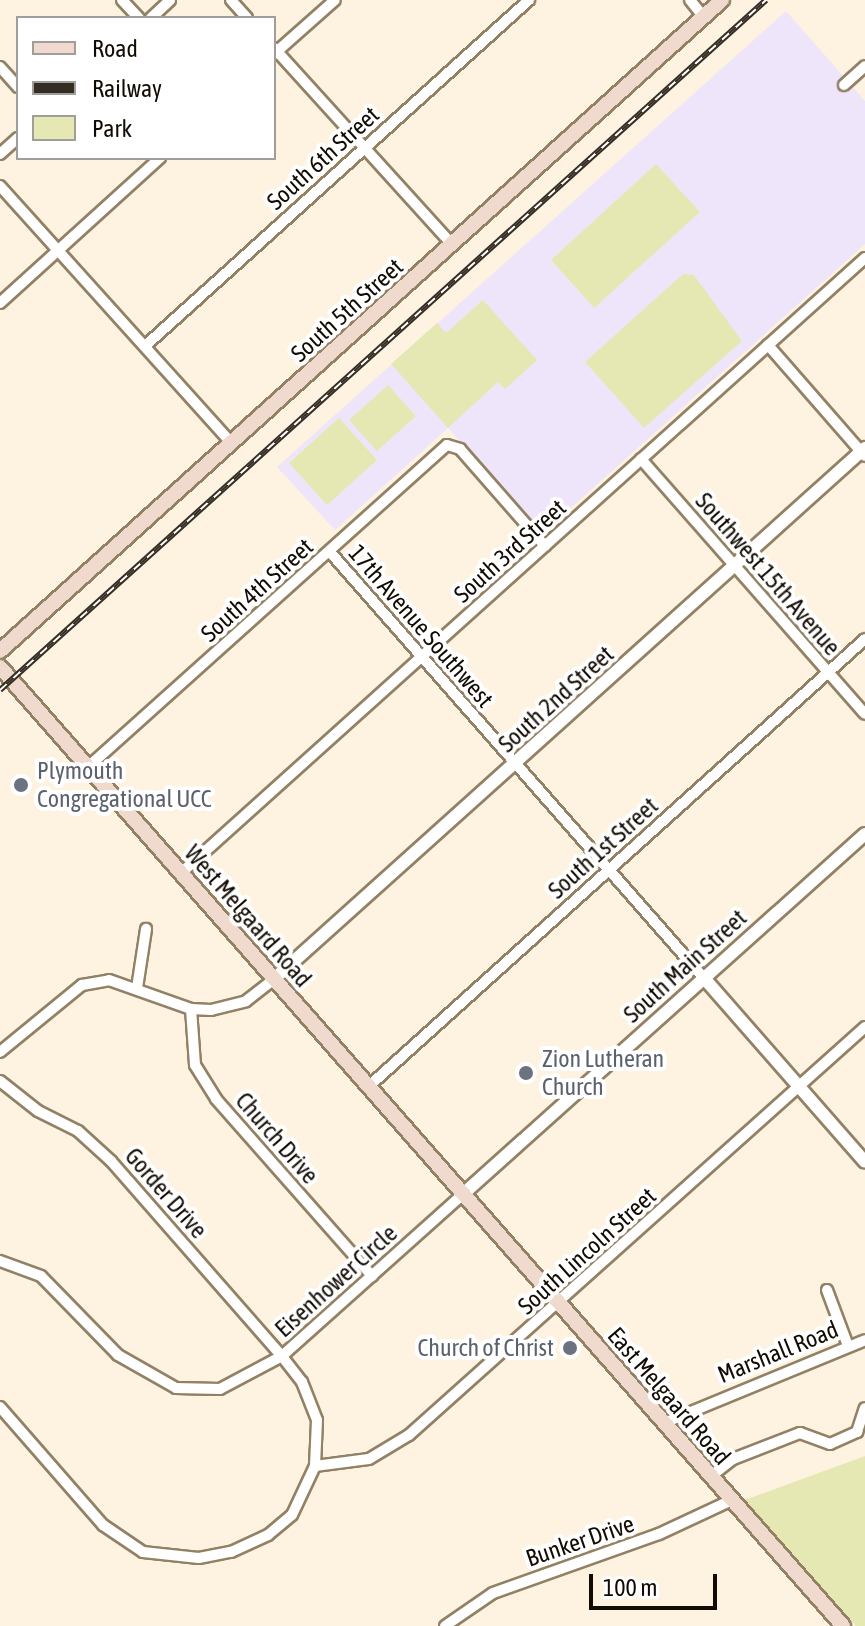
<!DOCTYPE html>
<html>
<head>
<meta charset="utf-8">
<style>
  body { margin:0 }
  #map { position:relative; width:865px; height:1626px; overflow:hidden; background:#fef2e0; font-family:"Asap Condensed",sans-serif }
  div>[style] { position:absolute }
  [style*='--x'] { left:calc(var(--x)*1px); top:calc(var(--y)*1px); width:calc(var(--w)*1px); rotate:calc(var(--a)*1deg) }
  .education>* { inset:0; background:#eee5fa }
  .green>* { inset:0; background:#e6e8b4 }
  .roads { filter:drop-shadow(2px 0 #928165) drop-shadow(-2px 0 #928165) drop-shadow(0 2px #928165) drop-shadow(0 -2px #928165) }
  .minor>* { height:10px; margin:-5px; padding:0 5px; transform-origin:5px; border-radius:5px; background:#fff }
  .tertiary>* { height:12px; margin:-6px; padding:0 6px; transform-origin:6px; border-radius:6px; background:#fff }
  .secondary>* { height:14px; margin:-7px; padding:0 7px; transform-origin:7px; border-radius:7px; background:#f0dacd }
  .rail>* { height:6px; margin-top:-3px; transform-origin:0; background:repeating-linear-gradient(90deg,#fff 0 9px,#342d24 0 18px); box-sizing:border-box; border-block:2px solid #342d24 }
  .dots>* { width:22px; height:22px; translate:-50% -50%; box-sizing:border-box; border:4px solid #fff; border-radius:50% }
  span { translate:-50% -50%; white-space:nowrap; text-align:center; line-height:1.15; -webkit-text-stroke:8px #fff; paint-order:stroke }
  .street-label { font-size:24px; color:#110b03 }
  .worship-label { font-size:24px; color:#5b616d }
  .left { translate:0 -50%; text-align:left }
  .right { translate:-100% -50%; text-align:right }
  .legend { position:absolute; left:16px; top:16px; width:260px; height:144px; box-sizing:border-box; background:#fff; border:2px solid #a09d9a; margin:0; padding:10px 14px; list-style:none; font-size:24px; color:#110b03 }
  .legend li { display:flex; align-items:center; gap:16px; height:40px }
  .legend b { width:40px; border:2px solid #a09d9a }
  .scale { position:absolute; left:589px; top:1574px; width:128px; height:36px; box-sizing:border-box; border:4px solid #110b03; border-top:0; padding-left:10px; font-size:24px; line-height:28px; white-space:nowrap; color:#110b03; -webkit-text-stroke:6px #fff; paint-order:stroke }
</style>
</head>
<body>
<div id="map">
  <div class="education">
    <i style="clip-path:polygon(786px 11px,865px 101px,865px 244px,543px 533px,448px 428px,335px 530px,277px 467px)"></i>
  </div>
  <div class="green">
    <i style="clip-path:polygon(656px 164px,700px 212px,594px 308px,551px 260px)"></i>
    <i style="clip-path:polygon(683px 274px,694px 275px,742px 341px,644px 428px,585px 362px)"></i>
    <i style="clip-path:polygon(483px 300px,537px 360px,505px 389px,498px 382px,448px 428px,391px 364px,437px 323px,446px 333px)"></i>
    <i style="clip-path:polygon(388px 385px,416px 416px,377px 451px,349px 420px)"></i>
    <i style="clip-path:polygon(339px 418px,377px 460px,327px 505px,289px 463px)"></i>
    <i style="clip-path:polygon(865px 1456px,865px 1626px,856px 1626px,745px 1500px)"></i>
  </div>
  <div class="roads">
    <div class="minor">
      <i style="--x:122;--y:0;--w:25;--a:47"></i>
      <i style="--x:231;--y:0;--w:24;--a:48"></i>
      <i style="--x:690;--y:0;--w:22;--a:51"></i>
      <i style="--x:151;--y:18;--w:26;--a:-43"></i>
      <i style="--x:274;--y:48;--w:265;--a:47.8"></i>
      <i style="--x:274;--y:54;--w:81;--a:-41.5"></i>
      <i style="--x:0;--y:67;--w:27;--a:48"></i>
      <i style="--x:844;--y:85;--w:28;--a:-42"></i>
      <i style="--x:0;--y:154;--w:24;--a:-42"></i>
      <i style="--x:0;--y:186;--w:347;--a:48"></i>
      <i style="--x:0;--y:303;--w:216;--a:-42.2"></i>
      <i style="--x:768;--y:345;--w:147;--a:48.9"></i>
      <i style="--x:145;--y:346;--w:517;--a:-42.02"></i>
      <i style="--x:641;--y:459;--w:339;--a:48.7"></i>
      <i style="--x:330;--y:552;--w:567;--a:48.72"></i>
      <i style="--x:88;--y:767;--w:482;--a:-41.9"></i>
      <i style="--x:447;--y:445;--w:14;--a:17"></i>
      <i style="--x:460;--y:449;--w:129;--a:48.8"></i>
      <i style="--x:181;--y:873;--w:920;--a:-41.96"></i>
      <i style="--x:137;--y:988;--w:60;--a:-81.3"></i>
      <i style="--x:191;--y:1009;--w:56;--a:85.9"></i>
      <i style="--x:195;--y:1065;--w:40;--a:58"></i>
      <i style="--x:216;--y:1099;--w:236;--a:48.6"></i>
      <i style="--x:0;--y:1052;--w:106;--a:-39.3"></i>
      <i style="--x:82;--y:985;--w:27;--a:-10"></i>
      <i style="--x:109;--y:980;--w:87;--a:19.5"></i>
      <i style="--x:191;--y:1009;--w:20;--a:3"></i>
      <i style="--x:211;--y:1010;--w:36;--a:-14"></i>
      <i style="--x:246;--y:1001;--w:36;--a:-38"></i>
      <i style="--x:0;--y:1081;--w:48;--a:38.3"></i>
      <i style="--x:38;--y:1111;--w:45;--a:26.6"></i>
      <i style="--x:78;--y:1131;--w:45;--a:42.3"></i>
      <i style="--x:111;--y:1161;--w:259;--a:48.8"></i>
      <i style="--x:282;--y:1356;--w:70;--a:152"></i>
      <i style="--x:220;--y:1389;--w:44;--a:-178.7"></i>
      <i style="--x:176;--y:1388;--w:67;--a:-150.4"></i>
      <i style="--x:118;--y:1355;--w:110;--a:-134.3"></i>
      <i style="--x:41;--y:1276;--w:44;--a:-159.9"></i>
      <i style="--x:368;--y:1087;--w:669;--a:-42.03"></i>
      <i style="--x:827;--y:1290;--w:60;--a:69.4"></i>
      <i style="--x:0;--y:1407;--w:157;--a:48.9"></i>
      <i style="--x:103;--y:1525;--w:48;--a:34"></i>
      <i style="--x:143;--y:1552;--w:56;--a:6.1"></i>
      <i style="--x:199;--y:1558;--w:33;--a:-11"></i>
      <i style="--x:231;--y:1552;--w:41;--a:-24.7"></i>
      <i style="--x:268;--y:1535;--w:31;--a:-40"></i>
      <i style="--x:292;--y:1515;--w:54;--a:-64.9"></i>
      <i style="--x:315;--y:1466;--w:46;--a:-87.5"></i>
      <i style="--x:317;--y:1420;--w:41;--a:-111.5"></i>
      <i style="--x:302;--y:1382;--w:33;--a:-128"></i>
      <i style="--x:282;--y:1356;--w:241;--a:-41.8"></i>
      <i style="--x:664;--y:1423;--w:217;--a:-22.4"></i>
      <i style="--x:315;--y:1466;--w:54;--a:-7.4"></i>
      <i style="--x:369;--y:1459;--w:47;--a:-31"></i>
      <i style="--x:409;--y:1435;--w:612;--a:-41.82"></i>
      <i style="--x:711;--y:1476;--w:28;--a:-38"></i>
      <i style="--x:733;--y:1459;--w:72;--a:-21.2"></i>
      <i style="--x:800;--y:1433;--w:32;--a:20"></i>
      <i style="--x:830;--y:1444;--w:30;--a:-24"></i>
      <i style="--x:857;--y:1432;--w:25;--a:-72"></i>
      <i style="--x:445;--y:1626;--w:58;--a:-34.5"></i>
      <i style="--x:493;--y:1593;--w:176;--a:-19.6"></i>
      <i style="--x:659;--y:1534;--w:81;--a:-25"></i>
    </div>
    <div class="tertiary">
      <i style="--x:704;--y:978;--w:244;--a:48.8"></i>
      <i style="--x:274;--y:979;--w:795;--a:-41.94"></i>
      <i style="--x:462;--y:1195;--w:541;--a:-41.85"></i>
    </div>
    <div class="secondary">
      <i style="--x:0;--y:651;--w:972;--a:-42.04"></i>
      <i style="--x:0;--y:667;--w:1277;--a:48.68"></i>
    </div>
  </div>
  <div class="rail">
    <i style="--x:0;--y:690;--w:1031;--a:-42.01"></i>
  </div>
  <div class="dots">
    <i style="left:21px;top:785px;background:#6b7280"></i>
    <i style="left:526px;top:1073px;background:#6b7280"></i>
    <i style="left:570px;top:1348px;background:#6b7280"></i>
  </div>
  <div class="street-label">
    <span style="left:323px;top:158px;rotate:-42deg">South 6th Street</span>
    <span style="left:347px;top:310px;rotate:-42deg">South 5th Street</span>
    <span style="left:510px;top:551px;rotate:-42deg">South 3rd Street</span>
    <span style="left:768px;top:574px;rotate:49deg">Southwest 15th Avenue</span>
    <span style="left:257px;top:590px;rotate:-42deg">South 4th Street</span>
    <span style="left:421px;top:626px;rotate:49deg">17th Avenue Southwest</span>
    <span style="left:556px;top:699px;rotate:-42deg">South 2nd Street</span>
    <span style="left:603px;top:848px;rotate:-42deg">South 1st Street</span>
    <span style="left:248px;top:916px;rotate:49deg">West Melgaard Road</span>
    <span style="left:685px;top:966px;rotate:-42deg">South Main Street</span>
    <span style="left:277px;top:1138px;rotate:49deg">Church Drive</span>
    <span style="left:166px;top:1193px;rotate:49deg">Gorder Drive</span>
    <span style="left:587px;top:1251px;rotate:-42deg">South Lincoln Street</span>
    <span style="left:336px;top:1281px;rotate:-42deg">Eisenhower Circle</span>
    <span style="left:778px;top:1352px;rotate:-22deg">Marshall Road</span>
    <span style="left:669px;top:1396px;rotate:49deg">East Melgaard Road</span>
    <span style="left:580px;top:1541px;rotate:-19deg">Bunker Drive</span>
  </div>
  <div class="worship-label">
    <span class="left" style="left:37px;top:785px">Plymouth<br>Congregational UCC</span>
    <span class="left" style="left:542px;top:1073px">Zion Lutheran<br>Church</span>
    <span class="right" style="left:554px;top:1348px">Church of Christ</span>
  </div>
  <ul class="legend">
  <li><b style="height:10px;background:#f0dacd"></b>Road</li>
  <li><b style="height:10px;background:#342d24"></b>Railway</li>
  <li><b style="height:22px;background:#e6e8b4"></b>Park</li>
  </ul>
  <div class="scale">100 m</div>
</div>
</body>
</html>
